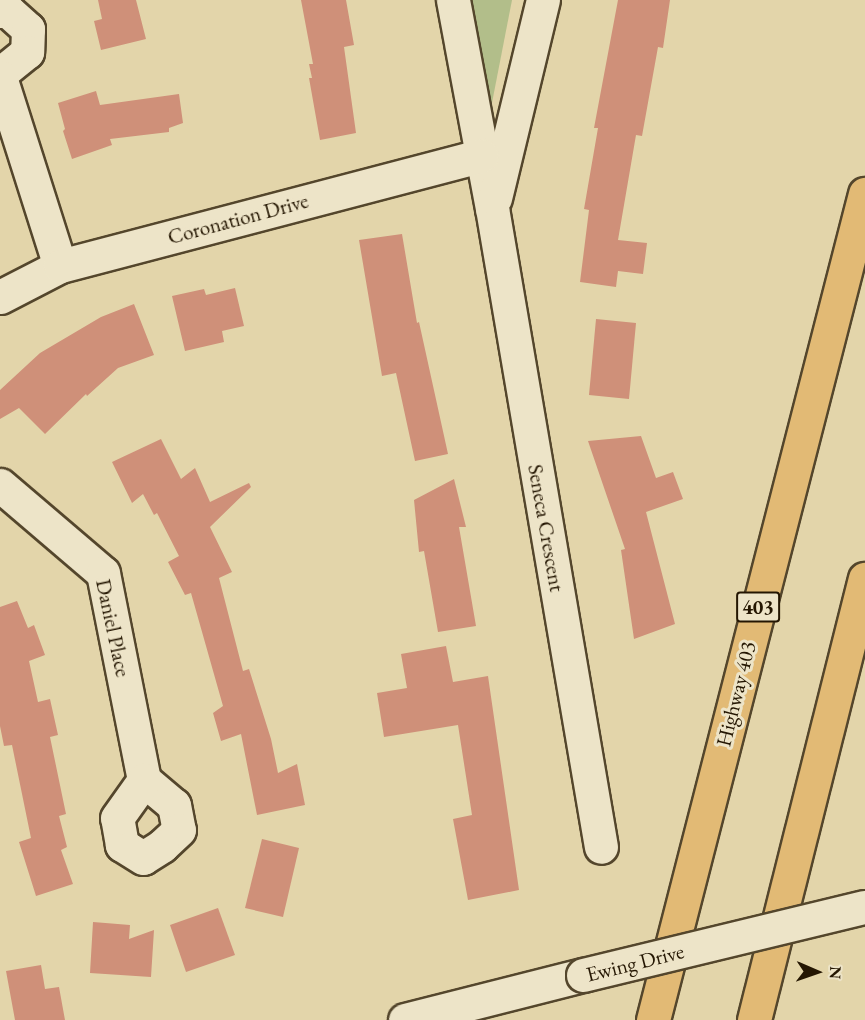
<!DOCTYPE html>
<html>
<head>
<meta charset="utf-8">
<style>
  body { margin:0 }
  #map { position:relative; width:865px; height:1020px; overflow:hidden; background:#e3d5aa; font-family:"EB Garamond",serif }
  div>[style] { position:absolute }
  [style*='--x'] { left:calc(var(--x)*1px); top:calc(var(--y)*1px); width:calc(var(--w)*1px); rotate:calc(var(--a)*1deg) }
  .green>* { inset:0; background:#b2be8a }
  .building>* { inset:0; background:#cf9079 }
  .roads { filter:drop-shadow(2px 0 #54462c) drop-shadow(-2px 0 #54462c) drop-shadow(0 2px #54462c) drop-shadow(0 -2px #54462c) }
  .minor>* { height:33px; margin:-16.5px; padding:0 16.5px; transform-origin:16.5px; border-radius:16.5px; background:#ede4c8 }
  .highway>* { height:33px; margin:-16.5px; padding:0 16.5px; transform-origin:16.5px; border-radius:16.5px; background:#e2ba75 }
  .bridges { filter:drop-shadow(2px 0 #54462c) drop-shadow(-2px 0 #54462c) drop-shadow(0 2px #54462c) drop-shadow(0 -2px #54462c) }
  .minor-bridge>* { height:33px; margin:-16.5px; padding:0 16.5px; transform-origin:16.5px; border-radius:16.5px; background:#ede4c8 }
  span { translate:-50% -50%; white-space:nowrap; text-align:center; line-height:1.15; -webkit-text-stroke:6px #ede4c8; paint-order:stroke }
  .shield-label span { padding:2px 4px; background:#ede4c8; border:2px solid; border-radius:4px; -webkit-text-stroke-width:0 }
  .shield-label { font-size:20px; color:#241602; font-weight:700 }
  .street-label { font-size:21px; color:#241602 }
  .north { position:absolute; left:787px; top:942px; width:60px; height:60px; -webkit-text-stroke:4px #ede4c8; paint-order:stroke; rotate:92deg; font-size:16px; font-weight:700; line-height:24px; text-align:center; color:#241602 }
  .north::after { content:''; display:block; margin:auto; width:21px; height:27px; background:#241602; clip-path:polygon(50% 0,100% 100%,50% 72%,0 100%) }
</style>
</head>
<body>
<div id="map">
  <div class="green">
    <i style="clip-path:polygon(470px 0,512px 0,490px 113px)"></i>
  </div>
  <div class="building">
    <i style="clip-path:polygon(98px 0,136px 0,146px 39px,101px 50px,94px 21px,102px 19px)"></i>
    <i style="clip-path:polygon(301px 0,346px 0,354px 45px,344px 47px,356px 133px,320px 140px,309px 78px,312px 78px,309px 64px,313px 64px)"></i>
    <i style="clip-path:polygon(618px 0,670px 0,663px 48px,658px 47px,642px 136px,636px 135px,618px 240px,647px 243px,643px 274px,618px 271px,616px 287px,580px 282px,589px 210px,584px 209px,598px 128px,594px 128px)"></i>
    <i style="clip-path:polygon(96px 91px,100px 105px,179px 94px,183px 123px,169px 128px,169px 132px,110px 139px,112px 145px,72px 159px,63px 131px,65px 129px,58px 103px)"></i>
    <i style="clip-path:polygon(402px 234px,417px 323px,419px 322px,448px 454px,415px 461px,396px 373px,382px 376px,359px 240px)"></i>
    <i style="clip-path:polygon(235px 288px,244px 326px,222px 331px,224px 342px,185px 351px,172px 296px,204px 289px,206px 295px)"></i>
    <i style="clip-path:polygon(134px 304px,154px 355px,118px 368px,87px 396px,86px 394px,45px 434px,19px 408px,0 419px,0 390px,40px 353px,101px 317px)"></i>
    <i style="clip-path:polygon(596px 319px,636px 323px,629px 399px,589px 395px)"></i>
    <i style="clip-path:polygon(641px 436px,656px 478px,673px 472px,683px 499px,646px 512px,675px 624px,634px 639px,621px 550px,625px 549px,588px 441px)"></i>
    <i style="clip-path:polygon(161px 439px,181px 479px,195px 468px,210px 502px,249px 483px,251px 487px,210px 527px,232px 572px,219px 578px,243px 671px,249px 669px,271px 739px,278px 773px,297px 764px,305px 805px,257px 815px,241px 734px,221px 741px,213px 713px,223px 706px,191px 593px,185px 595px,168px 562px,179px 556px,157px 513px,154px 515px,143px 494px,132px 503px,112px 462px)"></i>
    <i style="clip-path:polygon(454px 479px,466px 527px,459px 527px,476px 626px,438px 632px,424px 551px,419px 552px,414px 500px)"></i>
    <i style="clip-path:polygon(17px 601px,28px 628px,34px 625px,45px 655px,29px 661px,38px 702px,50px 699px,58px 735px,50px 737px,66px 814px,59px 816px,67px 847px,61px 850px,73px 884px,36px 896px,19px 842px,31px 838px,12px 745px,4px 746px,0 726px,0 607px)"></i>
    <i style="clip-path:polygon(446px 646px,453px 682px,488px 676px,519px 890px,468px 900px,453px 819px,472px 815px,458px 725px,384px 737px,377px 693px,407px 688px,401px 654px)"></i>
    <i style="clip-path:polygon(262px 839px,299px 848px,283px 917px,245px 908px)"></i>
    <i style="clip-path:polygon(218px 908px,235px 955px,186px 972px,170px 925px)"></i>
    <i style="clip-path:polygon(93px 922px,130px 925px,129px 939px,154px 930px,151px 977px,90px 973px)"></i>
    <i style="clip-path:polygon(41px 965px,45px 989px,59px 987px,65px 1020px,15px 1020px,6px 971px)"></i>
  </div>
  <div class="roads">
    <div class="minor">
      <i style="--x:453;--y:0;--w:212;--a:79.4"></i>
      <i style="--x:492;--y:208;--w:648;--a:80.32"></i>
      <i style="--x:0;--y:11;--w:8;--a:0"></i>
      <i style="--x:8;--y:11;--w:27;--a:42"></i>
      <i style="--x:28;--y:29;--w:23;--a:92"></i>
      <i style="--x:27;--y:52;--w:35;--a:141"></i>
      <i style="--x:0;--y:77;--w:198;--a:72.4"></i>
      <i style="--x:495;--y:198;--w:204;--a:-76.4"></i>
      <i style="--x:0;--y:297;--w:68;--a:-27.3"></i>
      <i style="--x:60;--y:266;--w:436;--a:-14.7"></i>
      <i style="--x:0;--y:485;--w:135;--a:40.5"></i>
      <i style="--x:103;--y:573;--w:211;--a:78.8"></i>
      <i style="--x:144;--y:780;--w:39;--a:40"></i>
      <i style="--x:174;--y:805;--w:25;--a:79"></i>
      <i style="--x:179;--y:830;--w:23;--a:137"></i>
      <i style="--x:162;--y:846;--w:22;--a:148"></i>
      <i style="--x:143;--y:858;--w:25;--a:-148"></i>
      <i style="--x:122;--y:845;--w:27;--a:-100"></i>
      <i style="--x:117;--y:818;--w:47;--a:-54.6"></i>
      <i style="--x:405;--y:1020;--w:184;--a:-14.2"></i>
    </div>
    <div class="highway">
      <i style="--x:653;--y:1020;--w:853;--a:-75.61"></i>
      <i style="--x:754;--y:1020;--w:455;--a:-75.9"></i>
    </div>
  </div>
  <div class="bridges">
    <div class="minor-bridge">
      <i style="--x:583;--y:975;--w:289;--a:-13.6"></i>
    </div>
  </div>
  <div class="shield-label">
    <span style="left:758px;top:607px">403</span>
  </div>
  <div class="street-label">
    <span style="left:238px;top:219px;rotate:-15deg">Coronation Drive</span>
    <span style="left:546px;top:528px;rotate:80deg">Seneca Crescent</span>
    <span style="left:113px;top:628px;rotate:78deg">Daniel Place</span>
    <span style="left:736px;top:694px;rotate:-76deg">Highway 403</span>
    <span style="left:635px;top:963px;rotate:-14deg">Ewing Drive</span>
  </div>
  <div class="north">N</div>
</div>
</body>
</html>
